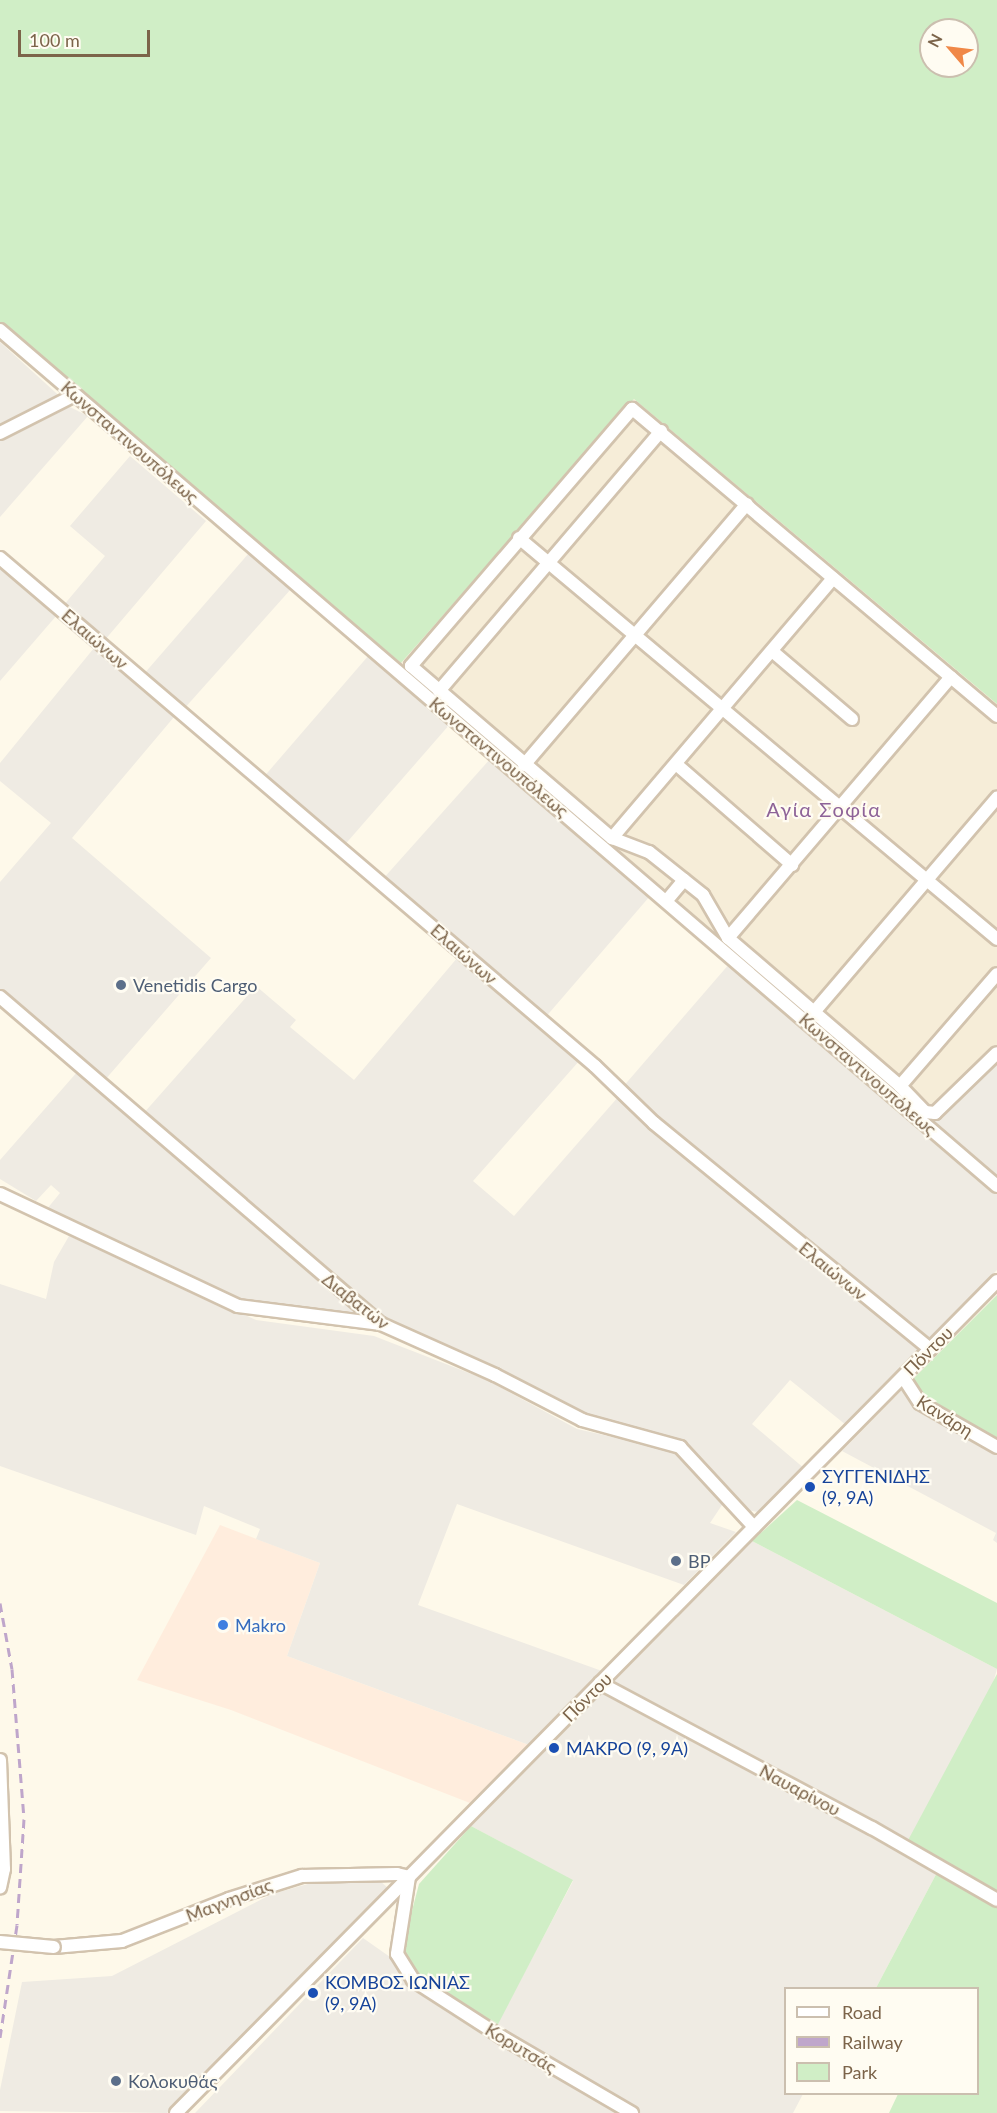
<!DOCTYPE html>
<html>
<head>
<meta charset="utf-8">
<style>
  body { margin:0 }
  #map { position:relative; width:997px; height:2113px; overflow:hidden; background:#fef9ea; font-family:Lato,sans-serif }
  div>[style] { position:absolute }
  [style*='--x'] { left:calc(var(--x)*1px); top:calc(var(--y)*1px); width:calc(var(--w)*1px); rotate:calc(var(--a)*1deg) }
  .residential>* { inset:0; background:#f6edd8 }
  .commercial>* { inset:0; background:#ffeddd }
  .industrial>* { inset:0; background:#efebe3 }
  .green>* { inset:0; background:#d0eec6 }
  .roads { filter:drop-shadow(2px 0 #d2c3ae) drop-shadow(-2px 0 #d2c3ae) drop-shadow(0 2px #d2c3ae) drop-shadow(0 -2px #d2c3ae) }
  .minor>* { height:12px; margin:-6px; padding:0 6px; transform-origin:6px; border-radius:6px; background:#fff }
  .rail>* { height:3px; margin-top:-1.5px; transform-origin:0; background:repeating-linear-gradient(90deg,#bfa6cb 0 9px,transparent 0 15px) }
  .bridges { filter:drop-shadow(2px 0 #d2c3ae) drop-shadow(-2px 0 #d2c3ae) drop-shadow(0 2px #d2c3ae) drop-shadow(0 -2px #d2c3ae) }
  .minor-bridge>* { height:12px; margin:-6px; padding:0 6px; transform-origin:6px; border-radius:6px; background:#fff }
  .dots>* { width:16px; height:16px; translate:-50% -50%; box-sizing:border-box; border:3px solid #fffcf2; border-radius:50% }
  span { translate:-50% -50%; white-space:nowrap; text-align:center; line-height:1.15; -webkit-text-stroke:4.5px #fffcf2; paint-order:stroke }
  .street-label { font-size:18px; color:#7c644a }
  .service-label { font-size:18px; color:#4e5e75 }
  .left { translate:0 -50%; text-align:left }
  .transit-label { font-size:18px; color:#164399 }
  .shop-label { font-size:18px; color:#366cbe }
  .neighbourhood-label { font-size:20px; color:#8e6398; letter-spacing:1.5px }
  .legend { position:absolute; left:784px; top:1987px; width:195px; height:108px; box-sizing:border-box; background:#fffcf2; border:2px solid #cbbfaf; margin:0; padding:8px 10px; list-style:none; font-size:18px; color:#7c644a }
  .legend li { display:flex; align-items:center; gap:12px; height:30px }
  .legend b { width:30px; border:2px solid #cbbfaf }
  .north { position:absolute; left:919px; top:18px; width:60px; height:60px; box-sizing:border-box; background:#fffcf2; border:2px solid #cbbfaf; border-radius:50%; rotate:298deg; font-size:16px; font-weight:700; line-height:24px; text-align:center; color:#7c644a }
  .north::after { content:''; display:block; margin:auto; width:21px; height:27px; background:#f08847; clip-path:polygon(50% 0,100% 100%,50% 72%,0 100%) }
  .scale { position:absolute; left:18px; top:30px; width:132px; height:27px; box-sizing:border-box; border:3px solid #7c644a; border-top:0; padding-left:8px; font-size:18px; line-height:21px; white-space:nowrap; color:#7c644a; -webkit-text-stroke:4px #fffcf2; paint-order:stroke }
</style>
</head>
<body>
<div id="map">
  <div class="residential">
    <i style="clip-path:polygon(634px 399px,997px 704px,997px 1063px,932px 1123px,401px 663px)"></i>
  </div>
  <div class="commercial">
    <i style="clip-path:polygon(220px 1525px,320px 1563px,287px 1656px,529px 1745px,470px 1803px,231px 1710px,137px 1680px)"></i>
  </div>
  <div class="industrial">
    <i style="clip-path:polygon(0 342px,66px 402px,0 435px)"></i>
    <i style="clip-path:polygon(68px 406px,88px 416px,0 517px,0 440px)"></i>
    <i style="clip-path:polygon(130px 456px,206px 521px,104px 641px,63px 606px,105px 556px,70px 526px)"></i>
    <i style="clip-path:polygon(249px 553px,291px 589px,183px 710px,143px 675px)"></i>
    <i style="clip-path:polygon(0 566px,57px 615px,0 681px)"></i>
    <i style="clip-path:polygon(94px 648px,174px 717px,72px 838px,211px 958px,104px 1081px,0 994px,0 882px,51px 823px,0 781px,0 763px)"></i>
    <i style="clip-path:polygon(369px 655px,450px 724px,342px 848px,262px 779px)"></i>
    <i style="clip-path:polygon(491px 758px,650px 896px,544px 1019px,382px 880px)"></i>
    <i style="clip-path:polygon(458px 957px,580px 1060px,473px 1181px,514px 1216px,619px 1096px,695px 1165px,920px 1348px,846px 1425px,790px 1380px,752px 1424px,805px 1469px,763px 1513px,747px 1510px,683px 1446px,598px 1423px,386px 1324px,143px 1114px,256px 986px,296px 1020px,290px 1027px,354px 1080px)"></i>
    <i style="clip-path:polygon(730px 963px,997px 1194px,997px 1270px,931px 1337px,920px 1338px,622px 1088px)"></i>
    <i style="clip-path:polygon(997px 1063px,997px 1177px,933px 1122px)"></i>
    <i style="clip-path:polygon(78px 1071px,261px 1231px,357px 1314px,347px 1318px,257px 1308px,209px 1292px,47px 1209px,60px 1193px,51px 1185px,36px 1201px,0 1179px,0 1160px)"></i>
    <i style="clip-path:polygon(69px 1236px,256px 1320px,374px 1336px,487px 1380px,577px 1429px,671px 1450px,724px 1502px,710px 1523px,736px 1532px,684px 1585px,457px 1504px,418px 1605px,602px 1671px,529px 1745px,287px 1656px,320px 1563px,256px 1539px,260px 1529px,204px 1506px,196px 1535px,0 1466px,0 1284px,46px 1299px,54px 1262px)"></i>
    <i style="clip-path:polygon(912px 1380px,997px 1441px,997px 1543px,993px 1540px,996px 1533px,842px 1451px)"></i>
    <i style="clip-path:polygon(752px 1541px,997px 1669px,941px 1865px,876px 1988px,786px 1988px,786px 2094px,803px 2094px,793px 2113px,195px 2113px,363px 1938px,494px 2030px,573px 1881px,471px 1826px)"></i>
    <i style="clip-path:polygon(379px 1880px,389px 1889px,167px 2113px,0 2111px,0 2090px,22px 1982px,112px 1976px,272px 1894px,315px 1882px)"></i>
  </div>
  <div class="green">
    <i style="clip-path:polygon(evenodd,0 0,997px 0,997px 704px,634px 399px,401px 663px,0 327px,0 0,931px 30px,967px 30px,967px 66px,931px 66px,931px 30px)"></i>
    <i style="clip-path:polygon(997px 1295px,997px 1441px,930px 1403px,912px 1380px)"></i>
    <i style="clip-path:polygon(797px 1500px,997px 1603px,997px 1669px,752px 1541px)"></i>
    <i style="clip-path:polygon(997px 1674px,997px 2113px,889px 2113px,898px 2094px,978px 2094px,978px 1988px,876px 1988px,941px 1865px,906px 1844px)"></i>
    <i style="clip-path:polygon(471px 1826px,573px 1880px,495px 2030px,409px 1970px,404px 1941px,419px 1884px)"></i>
  </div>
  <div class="roads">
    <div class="minor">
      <i style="--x:0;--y:330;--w:1314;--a:40.65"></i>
      <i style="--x:0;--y:433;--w:84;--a:-26.9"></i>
      <i style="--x:519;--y:538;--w:624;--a:39.99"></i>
      <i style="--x:0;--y:558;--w:782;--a:40.49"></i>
      <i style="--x:595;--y:1066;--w:82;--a:44"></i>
      <i style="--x:654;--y:1123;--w:357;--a:39.3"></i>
      <i style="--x:772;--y:651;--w:105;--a:40.4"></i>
      <i style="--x:439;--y:691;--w:342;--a:-49.5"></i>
      <i style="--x:997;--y:716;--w:477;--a:-139.9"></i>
      <i style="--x:632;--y:409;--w:339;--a:130.7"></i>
      <i style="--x:411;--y:666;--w:265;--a:40.6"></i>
      <i style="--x:612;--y:838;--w:40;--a:21"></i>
      <i style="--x:649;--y:852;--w:69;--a:38.5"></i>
      <i style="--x:703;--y:895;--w:50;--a:59.8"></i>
      <i style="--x:728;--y:938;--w:227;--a:40.7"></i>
      <i style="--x:900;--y:1086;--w:36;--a:46"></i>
      <i style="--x:925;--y:1112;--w:10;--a:6"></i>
      <i style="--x:935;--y:1113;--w:86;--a:-44.1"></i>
      <i style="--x:676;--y:764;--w:154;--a:41"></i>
      <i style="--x:524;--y:765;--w:343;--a:-49.5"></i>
      <i style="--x:612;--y:838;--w:341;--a:-49.6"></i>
      <i style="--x:668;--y:899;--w:25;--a:-50"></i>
      <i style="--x:728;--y:938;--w:343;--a:-49.5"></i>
      <i style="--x:0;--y:997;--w:502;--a:40.64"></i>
      <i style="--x:381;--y:1324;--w:125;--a:24.1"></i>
      <i style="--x:495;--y:1375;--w:98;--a:27.3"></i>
      <i style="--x:582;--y:1420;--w:102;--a:15.4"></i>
      <i style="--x:680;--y:1447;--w:109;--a:47.2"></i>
      <i style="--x:814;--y:1012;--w:282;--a:-49.5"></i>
      <i style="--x:900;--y:1086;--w:148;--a:-49.1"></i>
      <i style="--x:0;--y:1194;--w:263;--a:25.2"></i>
      <i style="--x:238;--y:1306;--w:144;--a:7.2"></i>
      <i style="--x:903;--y:1377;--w:31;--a:57"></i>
      <i style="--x:920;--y:1403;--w:89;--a:29.7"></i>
      <i style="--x:600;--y:1683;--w:308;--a:28.1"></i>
      <i style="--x:872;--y:1828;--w:144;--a:29.9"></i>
      <i style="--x:0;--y:1760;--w:109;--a:87.9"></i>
      <i style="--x:4;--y:1869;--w:19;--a:102"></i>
      <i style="--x:54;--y:1947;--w:68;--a:-5"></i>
      <i style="--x:122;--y:1941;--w:115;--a:-21.4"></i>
      <i style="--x:229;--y:1899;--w:77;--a:-17.5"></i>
      <i style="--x:302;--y:1876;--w:95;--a:-1.2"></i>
      <i style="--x:397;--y:1874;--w:12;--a:14"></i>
      <i style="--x:409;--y:1877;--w:78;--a:98.9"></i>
      <i style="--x:397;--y:1954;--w:31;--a:58"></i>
      <i style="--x:413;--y:1980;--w:103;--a:32.8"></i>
      <i style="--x:500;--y:2036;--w:153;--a:30.3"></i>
      <i style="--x:176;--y:2113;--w:1169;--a:-45.38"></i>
    </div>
  </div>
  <div class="rail">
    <i style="--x:0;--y:1603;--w:67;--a:79.7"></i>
    <i style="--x:12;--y:1669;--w:150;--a:85.4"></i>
    <i style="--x:24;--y:1819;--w:106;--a:93.8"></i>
    <i style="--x:17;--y:1925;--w:114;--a:98.6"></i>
  </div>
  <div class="bridges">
    <div class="minor-bridge">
      <i style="--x:0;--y:1942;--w:54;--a:5.3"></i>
    </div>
  </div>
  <div class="dots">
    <i style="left:121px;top:985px;background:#5c6f8a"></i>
    <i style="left:810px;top:1487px;background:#1a4fb4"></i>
    <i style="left:676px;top:1561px;background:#5c6f8a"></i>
    <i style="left:223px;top:1625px;background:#3f7fe0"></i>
    <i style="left:554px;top:1748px;background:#1a4fb4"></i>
    <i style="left:313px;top:1993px;background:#1a4fb4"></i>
    <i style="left:116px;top:2081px;background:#5c6f8a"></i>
  </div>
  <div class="street-label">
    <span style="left:130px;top:442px;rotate:41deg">Κωνσταντινουπόλεως</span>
    <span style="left:95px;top:639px;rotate:41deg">Ελαιώνων</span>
    <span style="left:499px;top:757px;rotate:40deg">Κωνσταντινουπόλεως</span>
    <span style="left:464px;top:954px;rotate:41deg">Ελαιώνων</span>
    <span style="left:868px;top:1074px;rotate:41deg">Κωνσταντινουπόλεως</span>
    <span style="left:833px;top:1271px;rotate:39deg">Ελαιώνων</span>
    <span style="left:356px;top:1301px;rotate:38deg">Διαβατών</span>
    <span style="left:928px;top:1351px;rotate:-45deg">Πόντου</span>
    <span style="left:945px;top:1416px;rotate:32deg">Κανάρη</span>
    <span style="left:587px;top:1697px;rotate:-45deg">Πόντου</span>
    <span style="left:800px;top:1790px;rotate:28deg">Ναυαρίνου</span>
    <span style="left:229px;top:1900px;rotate:-21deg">Μαγνησίας</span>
    <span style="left:521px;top:2048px;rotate:31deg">Κορυτσάς</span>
  </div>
  <div class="service-label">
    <span class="left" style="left:133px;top:985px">Venetidis Cargo</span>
    <span class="left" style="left:688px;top:1561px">BP</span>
    <span class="left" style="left:128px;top:2081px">Κολοκυθάς</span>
  </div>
  <div class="transit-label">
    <span class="left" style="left:822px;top:1487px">ΣΥΓΓΕΝΙΔΗΣ<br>(9, 9Α)</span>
    <span class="left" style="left:566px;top:1748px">ΜΑΚΡΟ (9, 9Α)</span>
    <span class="left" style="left:325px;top:1993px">ΚΟΜΒΟΣ ΙΩΝΙΑΣ<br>(9, 9Α)</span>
  </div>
  <div class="shop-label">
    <span class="left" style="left:235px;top:1625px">Makro</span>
  </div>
  <div class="neighbourhood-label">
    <span style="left:824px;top:809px">Αγία Σοφία</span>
  </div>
  <ul class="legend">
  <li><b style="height:8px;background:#fff"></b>Road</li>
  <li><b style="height:8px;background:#bfa6cb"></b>Railway</li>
  <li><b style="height:16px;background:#d0eec6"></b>Park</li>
  </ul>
  <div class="north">N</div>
  <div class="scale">100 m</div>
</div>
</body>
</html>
